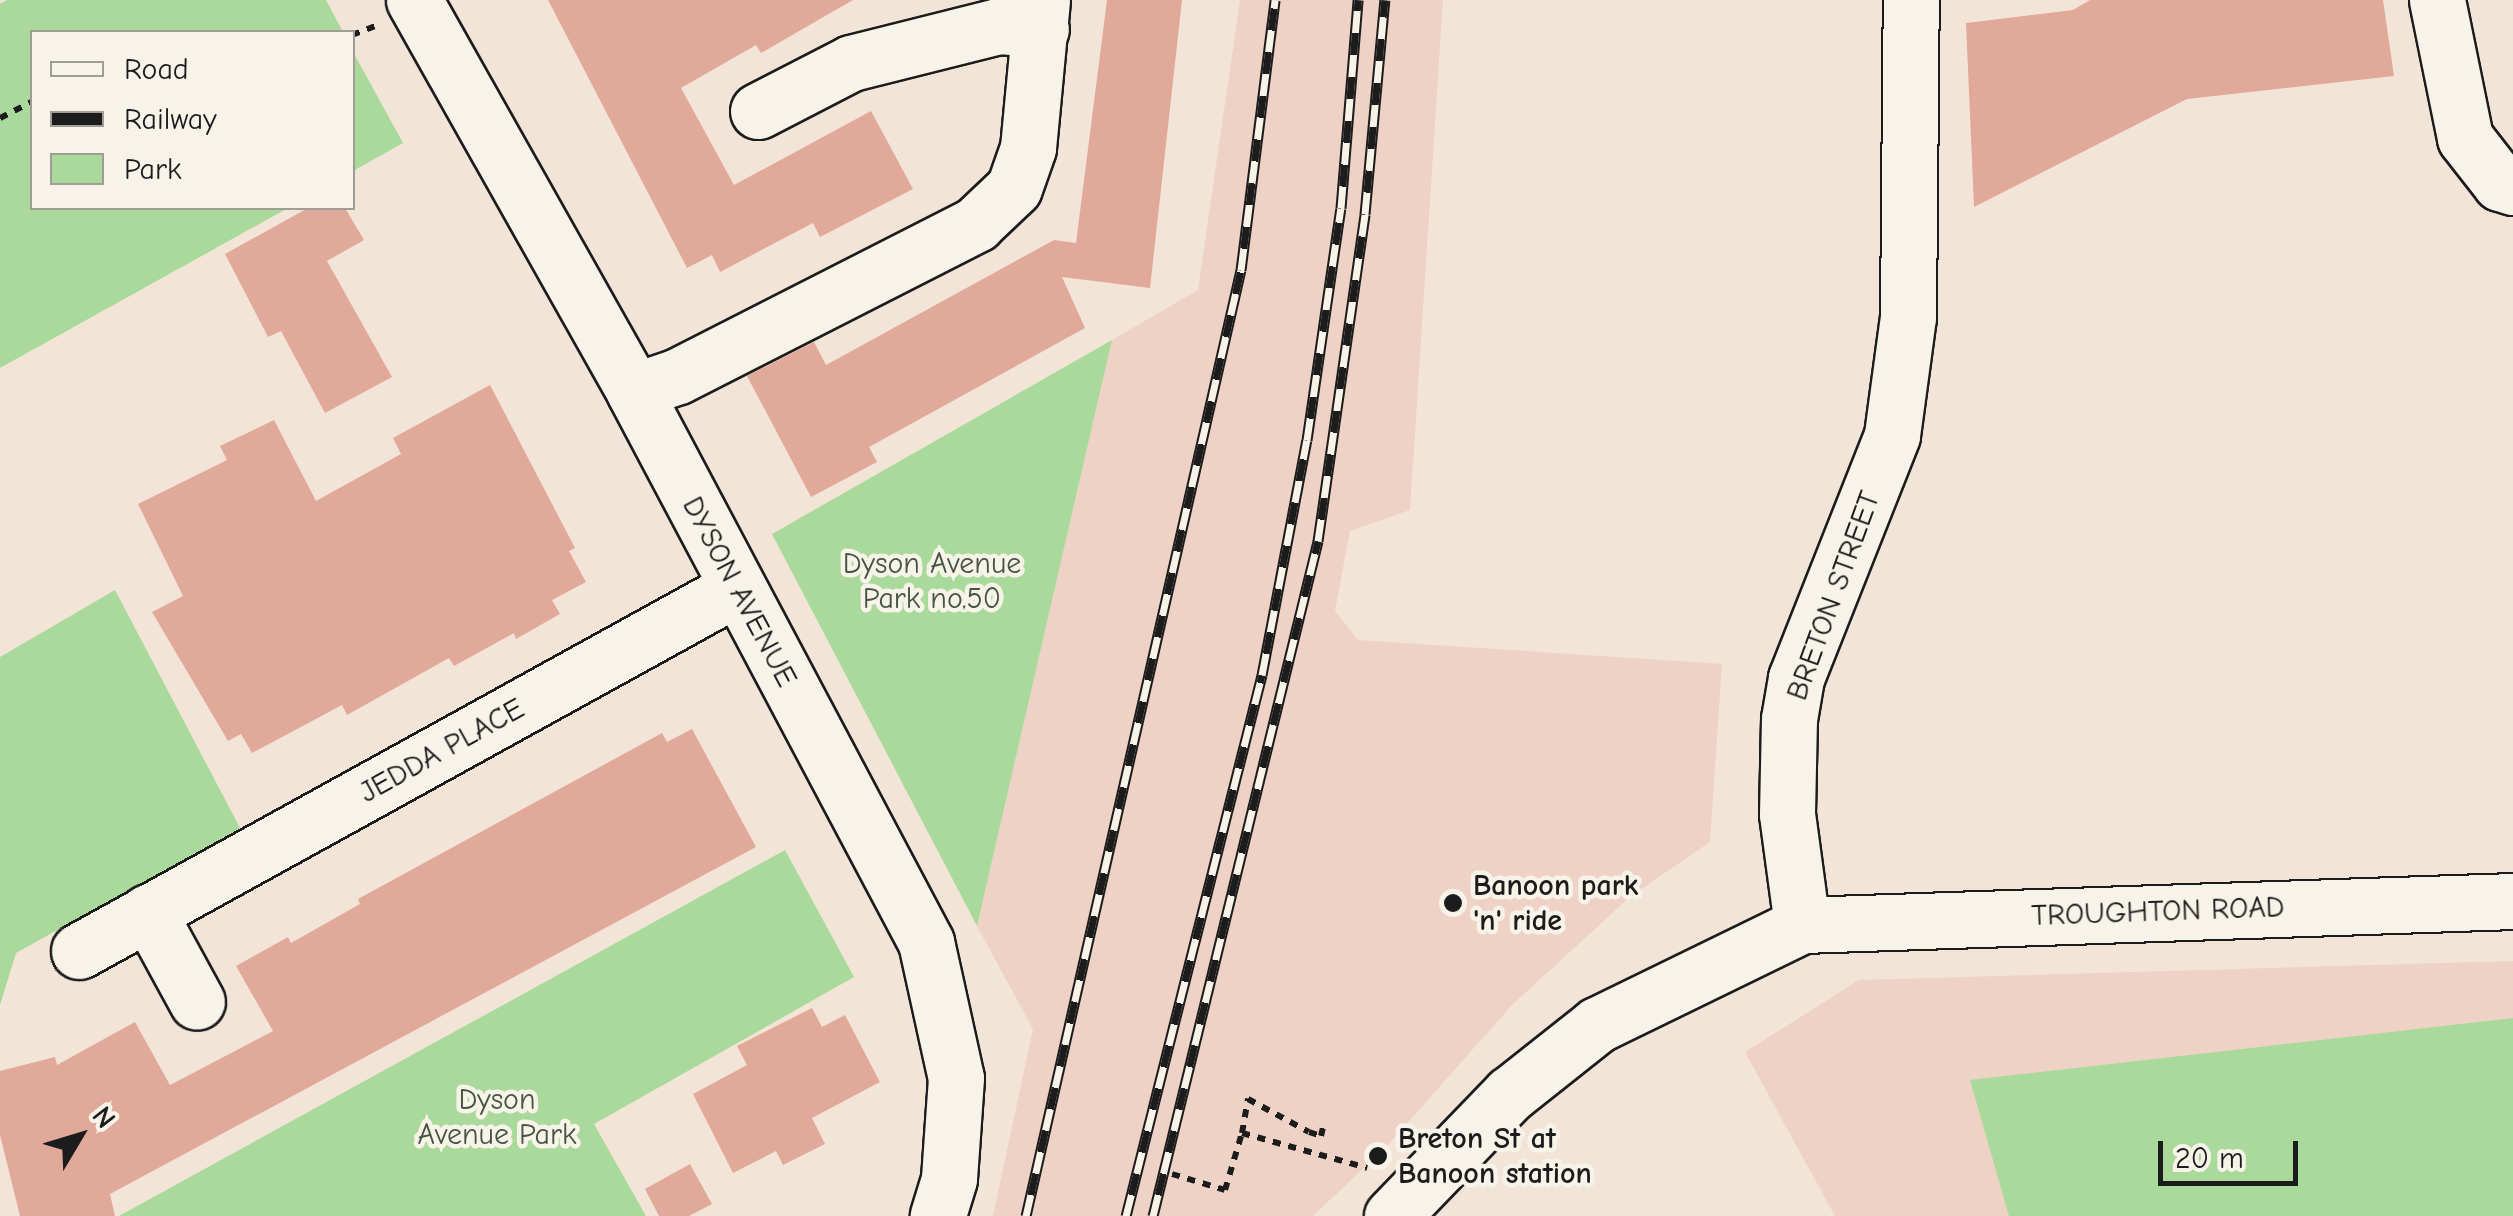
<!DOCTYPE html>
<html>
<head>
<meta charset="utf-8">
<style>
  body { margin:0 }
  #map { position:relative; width:2513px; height:1216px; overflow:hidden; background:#f3e4d8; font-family:"Comic Neue",sans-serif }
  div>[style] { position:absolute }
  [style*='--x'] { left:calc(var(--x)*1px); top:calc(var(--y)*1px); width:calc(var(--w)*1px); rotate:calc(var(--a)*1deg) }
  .built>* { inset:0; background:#eed2c5 }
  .green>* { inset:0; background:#a9da9b }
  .building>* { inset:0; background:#e1a99a }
  .path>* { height:6px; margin-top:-3px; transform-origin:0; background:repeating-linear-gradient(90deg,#1c1c1c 0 8px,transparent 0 16px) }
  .roads { filter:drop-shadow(2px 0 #1c1c1c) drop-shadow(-2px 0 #1c1c1c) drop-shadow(0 2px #1c1c1c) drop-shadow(0 -2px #1c1c1c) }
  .minor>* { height:55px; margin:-27.5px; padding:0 27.5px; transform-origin:27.5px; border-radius:27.5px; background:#f7f3e8 }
  .rail>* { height:11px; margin-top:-5.5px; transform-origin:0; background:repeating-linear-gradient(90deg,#f7f3e8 0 22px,#1c1c1c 0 44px); box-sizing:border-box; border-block:2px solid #1c1c1c }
  .dots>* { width:28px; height:28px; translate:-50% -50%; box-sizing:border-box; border:5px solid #f7f3e8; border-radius:50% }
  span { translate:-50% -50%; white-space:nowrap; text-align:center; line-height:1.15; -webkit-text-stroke:9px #f7f3e8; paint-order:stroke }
  .park-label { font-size:30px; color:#465542 }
  .street-label { font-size:30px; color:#1c1c1c }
  .poi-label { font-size:30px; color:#1c1c1c; font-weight:700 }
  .left { translate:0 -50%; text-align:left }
  .legend { position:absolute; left:30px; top:30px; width:325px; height:180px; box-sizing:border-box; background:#f7f3e8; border:2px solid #9f9d96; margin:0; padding:12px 18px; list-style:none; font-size:30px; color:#1c1c1c }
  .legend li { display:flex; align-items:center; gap:20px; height:50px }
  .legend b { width:50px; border:2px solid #9f9d96 }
  .north { position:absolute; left:30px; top:1086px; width:100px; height:100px; -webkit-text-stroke:8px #f7f3e8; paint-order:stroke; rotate:52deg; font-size:28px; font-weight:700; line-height:40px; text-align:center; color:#1c1c1c }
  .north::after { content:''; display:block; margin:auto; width:35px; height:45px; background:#1c1c1c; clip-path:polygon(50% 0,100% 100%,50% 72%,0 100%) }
  .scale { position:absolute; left:2158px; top:1141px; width:140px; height:45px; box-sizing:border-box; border:5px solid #1c1c1c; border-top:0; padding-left:12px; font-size:30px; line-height:35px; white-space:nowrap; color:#1c1c1c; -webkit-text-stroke:8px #f7f3e8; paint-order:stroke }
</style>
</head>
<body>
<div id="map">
  <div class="built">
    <i style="clip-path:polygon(1240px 0,1443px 0,1410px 510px,1350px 531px,1335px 611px,1358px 640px,1722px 664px,1710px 842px,1631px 896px,1512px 1005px,1386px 1147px,1313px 1216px,993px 1216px,1033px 1029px,977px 926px,1112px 340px,1198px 290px)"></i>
    <i style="clip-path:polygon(2513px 961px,2513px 1216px,1835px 1216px,1745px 1052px,1859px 980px)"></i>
  </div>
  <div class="green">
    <i style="clip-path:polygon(7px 0,326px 0,343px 32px,32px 32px,32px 208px,288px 208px,0 368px,0 4px)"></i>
    <i style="clip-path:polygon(352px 50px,403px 143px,353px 171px,352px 171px)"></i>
    <i style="clip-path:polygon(1112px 340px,977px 926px,772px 534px)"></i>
    <i style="clip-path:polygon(115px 590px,240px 828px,16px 953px,0 1005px,0 657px)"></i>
    <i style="clip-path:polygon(785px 850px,854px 977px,594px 1124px,646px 1216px,119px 1216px)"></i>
    <i style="clip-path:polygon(2513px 1018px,2513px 1216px,2009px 1216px,1970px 1080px)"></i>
  </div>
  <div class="building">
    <i style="clip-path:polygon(548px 0,853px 0,761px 53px,756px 45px,681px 88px,734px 185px,871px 111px,913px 189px,820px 237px,813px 223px,720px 272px,712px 255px,687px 268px)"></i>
    <i style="clip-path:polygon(1107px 0,1182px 0,1150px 288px,1062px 277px,1085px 328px,869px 447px,877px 462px,811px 497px,747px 376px,814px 342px,826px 365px,1054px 240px,1076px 243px)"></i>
    <i style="clip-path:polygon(2090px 0,2383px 0,2394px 76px,2187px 99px,1974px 207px,1966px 23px,2073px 10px)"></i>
    <i style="clip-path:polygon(308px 208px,345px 208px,364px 240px,327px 261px,392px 377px,325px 413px,281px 331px,268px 337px,225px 254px)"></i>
    <i style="clip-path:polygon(490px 385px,575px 548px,569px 551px,586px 582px,552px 600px,560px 614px,516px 639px,514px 633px,454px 666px,449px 658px,347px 715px,342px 705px,252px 753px,241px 734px,228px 741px,152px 612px,183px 596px,138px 504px,227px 460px,220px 446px,274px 420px,316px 501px,401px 454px,393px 438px)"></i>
    <i style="clip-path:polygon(692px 729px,756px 847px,110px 1194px,115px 1216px,20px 1216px,0 1135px,0 1071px,55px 1057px,57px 1065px,135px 1022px,170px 1085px,273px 1031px,236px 966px,288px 937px,291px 943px,360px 904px,358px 899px,662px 733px,667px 742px)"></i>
    <i style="clip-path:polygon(812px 1008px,822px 1027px,845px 1015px,880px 1082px,812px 1118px,825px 1144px,783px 1165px,776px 1151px,733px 1173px,693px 1094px,747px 1065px,737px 1046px)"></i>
    <i style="clip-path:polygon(690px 1164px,712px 1204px,689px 1216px,659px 1216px,645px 1189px)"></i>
  </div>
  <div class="path">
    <i style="--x:352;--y:35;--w:25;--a:-21"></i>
    <i style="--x:0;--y:118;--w:36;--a:-27"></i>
    <i style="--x:1242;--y:1133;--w:35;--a:-80"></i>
    <i style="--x:1248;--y:1099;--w:69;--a:28.4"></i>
    <i style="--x:1309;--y:1132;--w:13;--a:18"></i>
    <i style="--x:1321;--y:1136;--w:13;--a:-77"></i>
    <i style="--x:1172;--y:1174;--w:55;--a:16.8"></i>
    <i style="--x:1225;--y:1190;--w:59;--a:-73.4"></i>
    <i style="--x:1242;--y:1133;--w:130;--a:15.6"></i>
  </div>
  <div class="roads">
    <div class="minor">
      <i style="--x:414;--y:0;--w:449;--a:60.6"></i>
      <i style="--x:634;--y:391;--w:624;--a:62.08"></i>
      <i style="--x:926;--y:942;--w:139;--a:77.6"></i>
      <i style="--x:956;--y:1078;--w:101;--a:94"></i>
      <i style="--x:949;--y:1179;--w:39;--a:107"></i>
      <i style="--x:2437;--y:0;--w:141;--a:78.5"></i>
      <i style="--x:2465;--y:138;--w:57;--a:52.1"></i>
      <i style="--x:2500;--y:183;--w:14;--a:17"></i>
      <i style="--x:758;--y:111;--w:105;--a:-27.3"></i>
      <i style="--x:851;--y:63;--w:152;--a:-14.1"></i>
      <i style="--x:998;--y:26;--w:43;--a:4"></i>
      <i style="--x:634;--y:391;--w:46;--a:-18.8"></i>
      <i style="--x:678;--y:376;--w:335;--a:-27"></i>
      <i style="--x:976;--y:224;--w:52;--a:-43.5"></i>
      <i style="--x:1014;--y:188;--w:42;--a:-70.7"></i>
      <i style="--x:1028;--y:148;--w:149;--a:-84.6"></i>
      <i style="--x:148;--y:912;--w:102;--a:61.4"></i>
      <i style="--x:1802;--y:925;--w:112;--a:-97.7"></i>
      <i style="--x:1787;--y:814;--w:95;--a:-88.8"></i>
      <i style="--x:1789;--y:719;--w:42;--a:-80.3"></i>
      <i style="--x:1796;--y:678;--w:261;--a:-68.4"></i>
      <i style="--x:1892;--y:435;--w:119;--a:-82.3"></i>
      <i style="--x:1908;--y:317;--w:317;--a:-89.5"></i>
      <i style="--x:79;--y:951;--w:749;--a:-28.89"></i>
      <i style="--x:1392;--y:1216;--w:170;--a:-46"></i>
      <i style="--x:1510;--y:1094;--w:111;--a:-38.4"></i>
      <i style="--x:1597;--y:1025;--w:228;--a:-26"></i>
      <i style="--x:1802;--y:925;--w:711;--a:-1.93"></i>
    </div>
  </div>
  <div class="rail">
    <i style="--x:1026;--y:1216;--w:970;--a:-77.2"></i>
    <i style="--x:1241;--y:270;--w:272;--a:-82.8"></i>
    <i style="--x:1126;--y:1216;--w:558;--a:-75.89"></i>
    <i style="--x:1262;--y:675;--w:239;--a:-79.2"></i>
    <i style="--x:1307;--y:440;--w:234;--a:-81.7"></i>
    <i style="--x:1341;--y:208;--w:209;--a:-85.3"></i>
    <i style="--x:1153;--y:1216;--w:695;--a:-76.26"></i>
    <i style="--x:1318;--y:541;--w:330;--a:-81.8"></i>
    <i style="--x:1365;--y:214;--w:215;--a:-84.7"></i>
  </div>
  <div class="dots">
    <i style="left:1453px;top:903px;background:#1c1c1c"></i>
    <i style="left:1378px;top:1156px;background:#1c1c1c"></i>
  </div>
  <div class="park-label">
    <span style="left:932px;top:581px">Dyson Avenue<br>Park no.50</span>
    <span style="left:497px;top:1117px">Dyson<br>Avenue Park</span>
  </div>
  <div class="street-label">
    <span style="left:739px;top:592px;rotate:62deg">DYSON AVENUE</span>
    <span style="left:1834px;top:596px;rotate:-70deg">BRETON STREET</span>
    <span style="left:442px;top:751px;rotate:-29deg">JEDDA PLACE</span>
    <span style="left:2158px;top:912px;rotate:-2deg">TROUGHTON ROAD</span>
  </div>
  <div class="poi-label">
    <span class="left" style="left:1473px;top:903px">Banoon park<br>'n' ride</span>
    <span class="left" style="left:1398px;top:1156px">Breton St at<br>Banoon station</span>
  </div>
  <ul class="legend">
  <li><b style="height:12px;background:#f7f3e8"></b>Road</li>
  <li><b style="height:12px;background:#1c1c1c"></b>Railway</li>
  <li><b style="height:28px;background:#a9da9b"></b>Park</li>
  </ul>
  <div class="north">N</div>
  <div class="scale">20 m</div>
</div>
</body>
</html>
